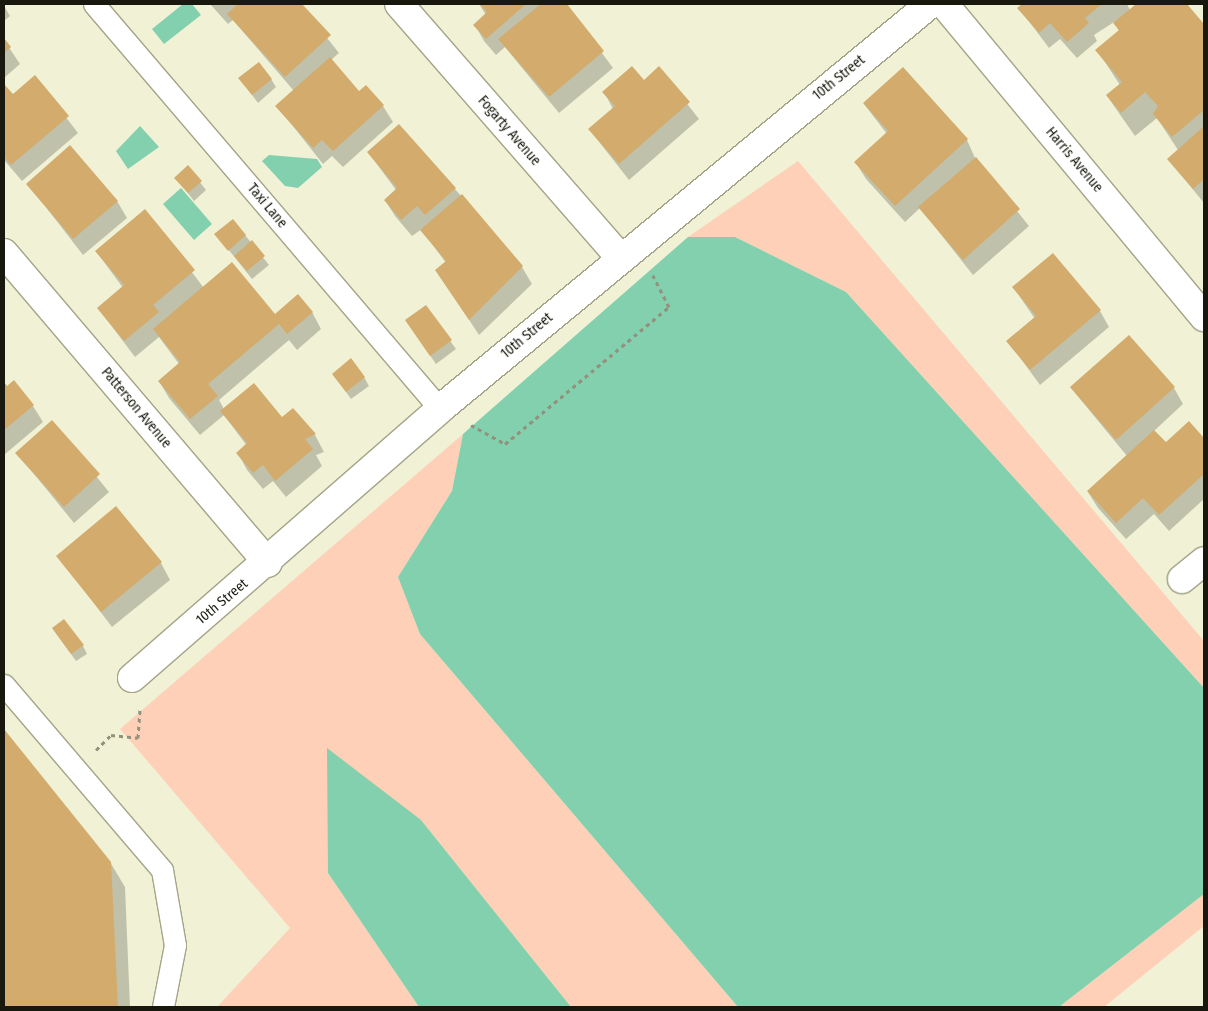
<!DOCTYPE html>
<html>
<head>
<meta charset="utf-8">
<style>
  body { margin:0 }
  #map { position:relative; width:1208px; height:1011px; overflow:hidden; background:#f1f2d5; font-family:"Fira Sans Condensed",sans-serif }
  div>[style] { position:absolute }
  [style*='--x'] { left:calc(var(--x)*1px); top:calc(var(--y)*1px); width:calc(var(--w)*1px); rotate:calc(var(--a)*1deg) }
  .green>* { inset:0; background:#fed0b7 }
  .water>* { inset:0; background:#82d0ae }
  .shadow>* { inset:0; background:#0003 }
  .building>* { inset:0; background:#d2ab6d }
  .path>* { height:3px; margin-top:-1.5px; transform-origin:0; background:repeating-linear-gradient(90deg,#91917d 0 4px,transparent 0 8px) }
  .roads { filter:drop-shadow(1px 0 #a4a489) drop-shadow(-1px 0 #a4a489) drop-shadow(0 1px #a4a489) drop-shadow(0 -1px #a4a489) }
  .service>* { height:21px; margin:-10.5px; padding:0 10.5px; transform-origin:10.5px; border-radius:10.5px; background:#fff }
  .minor>* { height:28px; margin:-14px; padding:0 14px; transform-origin:14px; border-radius:14px; background:#fff }
  span { translate:-50% -50%; white-space:nowrap; text-align:center; line-height:1.15; -webkit-text-stroke:5px #fff; paint-order:stroke }
  .street-label { font-size:14px; color:#18180e }
  .frame { position:absolute; inset:0; border:5px solid #18180e; pointer-events:none }
</style>
</head>
<body>
<div id="map">
  <div class="green">
    <i style="clip-path:polygon(798px 161px,1204px 641px,1204px 688px,846px 292px,735px 237px,688px 237px)"></i>
    <i style="clip-path:polygon(463px 434px,452px 491px,398px 577px,420px 634px,738px 1007px,571px 1007px,421px 820px,328px 873px,419px 1007px,217px 1007px,290px 928px,120px 729px)"></i>
    <i style="clip-path:polygon(1204px 894px,1204px 926px,1104px 1007px,1059px 1007px)"></i>
  </div>
  <div class="water">
    <i style="clip-path:polygon(183px 4px,192px 4px,201px 15px,164px 44px,152px 29px)"></i>
    <i style="clip-path:polygon(140px 126px,159px 147px,128px 169px,116px 151px)"></i>
    <i style="clip-path:polygon(269px 155px,317px 159px,322px 167px,298px 188px,285px 186px,262px 161px)"></i>
    <i style="clip-path:polygon(181px 188px,212px 224px,194px 240px,163px 204px)"></i>
    <i style="clip-path:polygon(688px 237px,735px 237px,846px 292px,1204px 688px,1204px 894px,1059px 1007px,738px 1007px,420px 634px,398px 577px,452px 491px,463px 434px)"></i>
    <i style="clip-path:polygon(327px 748px,421px 820px,571px 1007px,419px 1007px,328px 873px)"></i>
  </div>
  <div class="shadow">
    <i style="clip-path:polygon(210px 4px,300px 4px,339px 53px,331px 60px,359px 93px,383px 106px,393px 122px,343px 167px,332px 156px,323px 164px,277px 106px,294px 91px,233px 20px,228px 24px)"></i>
    <i style="clip-path:polygon(479px 4px,566px 4px,613px 68px,559px 113px,505px 47px,496px 55px,484px 41px,475px 25px,486px 15px)"></i>
    <i style="clip-path:polygon(1024px 4px,1127px 4px,1130px 10px,1138px 4px,1186px 4px,1204px 26px,1204px 203px,1168px 159px,1178px 150px,1157px 118px,1135px 136px,1107px 96px,1120px 85px,1097px 50px,1119px 31px,1114px 22px,1094px 35px,1097px 41px,1077px 58px,1060px 39px,1049px 48px,1019px 8px)"></i>
    <i style="clip-path:polygon(4px 6px,10px 16px,4px 21px)"></i>
    <i style="clip-path:polygon(4px 40px,20px 64px,4px 78px)"></i>
    <i style="clip-path:polygon(659px 68px,699px 119px,629px 180px,589px 129px,613px 109px,604px 92px,644px 82px)"></i>
    <i style="clip-path:polygon(35px 77px,78px 133px,22px 181px,4px 160px,4px 86px,13px 96px)"></i>
    <i style="clip-path:polygon(240px 79px,271px 79px,276px 87px,258px 103px)"></i>
    <i style="clip-path:polygon(864px 104px,967px 140px,975px 158px,1029px 226px,973px 275px,920px 208px,905px 222px,866px 179px,856px 163px,887px 134px)"></i>
    <i style="clip-path:polygon(368px 152px,455px 189px,522px 267px,532px 284px,479px 335px,437px 271px,446px 263px,422px 230px,429px 224px,412px 236px,395px 216px,385px 200px,396px 190px)"></i>
    <i style="clip-path:polygon(188px 167px,206px 190px,194px 201px,176px 178px)"></i>
    <i style="clip-path:polygon(28px 184px,117px 201px,127px 218px,83px 255px)"></i>
    <i style="clip-path:polygon(145px 211px,204px 288px,275px 315px,312px 312px,321px 329px,297px 350px,289px 340px,219px 400px,224px 409px,282px 419px,293px 410px,315px 435px,324px 452px,316px 455px,322px 466px,286px 497px,273px 481px,263px 489px,247px 470px,238px 453px,247px 446px,224px 415px,200px 435px,169px 398px,159px 381px,179px 364px,159px 337px,135px 357px,98px 308px,123px 288px,96px 251px)"></i>
    <i style="clip-path:polygon(233px 220px,269px 265px,252px 279px,216px 234px)"></i>
    <i style="clip-path:polygon(1014px 288px,1100px 311px,1109px 327px,1040px 385px,1008px 341px,1035px 319px)"></i>
    <i style="clip-path:polygon(426px 307px,456px 349px,436px 364px,406px 321px)"></i>
    <i style="clip-path:polygon(333px 374px,364px 377px,369px 386px,351px 399px)"></i>
    <i style="clip-path:polygon(4px 384px,33px 406px,43px 422px,4px 455px)"></i>
    <i style="clip-path:polygon(1071px 388px,1174px 388px,1183px 404px,1154px 431px,1166px 444px,1189px 423px,1204px 440px,1204px 499px,1169px 531px,1154px 514px,1126px 539px,1098px 508px,1088px 492px,1127px 456px)"></i>
    <i style="clip-path:polygon(52px 422px,109px 492px,74px 523px,17px 453px)"></i>
    <i style="clip-path:polygon(58px 556px,161px 563px,170px 580px,112px 627px)"></i>
    <i style="clip-path:polygon(53px 629px,83px 646px,87px 654px,76px 661px)"></i>
    <i style="clip-path:polygon(4px 731px,110px 862px,125px 887px,130px 1007px,4px 1007px)"></i>
  </div>
  <div class="building">
    <i style="clip-path:polygon(238px 4px,302px 4px,331px 35px,285px 77px,227px 14px)"></i>
    <i style="clip-path:polygon(480px 4px,526px 4px,486px 39px,473px 25px,487px 12px)"></i>
    <i style="clip-path:polygon(541px 4px,567px 4px,604px 51px,549px 97px,498px 39px)"></i>
    <i style="clip-path:polygon(1022px 4px,1102px 4px,1085px 18px,1089px 23px,1067px 42px,1050px 23px,1039px 33px,1017px 8px)"></i>
    <i style="clip-path:polygon(1136px 4px,1187px 4px,1204px 24px,1204px 110px,1172px 137px,1153px 114px,1158px 106px,1145px 92px,1121px 113px,1106px 95px,1122px 82px,1095px 50px,1119px 30px,1113px 23px)"></i>
    <i style="clip-path:polygon(4px 38px,11px 47px,4px 53px)"></i>
    <i style="clip-path:polygon(330px 57px,359px 91px,366px 85px,384px 105px,333px 151px,322px 140px,313px 148px,275px 106px)"></i>
    <i style="clip-path:polygon(259px 62px,272px 79px,252px 95px,238px 78px)"></i>
    <i style="clip-path:polygon(632px 66px,644px 80px,659px 66px,690px 102px,619px 164px,588px 129px,615px 106px,602px 92px)"></i>
    <i style="clip-path:polygon(903px 67px,968px 139px,895px 206px,854px 162px,888px 131px,863px 103px)"></i>
    <i style="clip-path:polygon(35px 75px,69px 116px,11px 165px,4px 157px,4px 84px,13px 94px)"></i>
    <i style="clip-path:polygon(399px 124px,456px 188px,425px 215px,417px 206px,401px 220px,384px 200px,397px 188px,367px 152px)"></i>
    <i style="clip-path:polygon(1204px 126px,1204px 179px,1193px 189px,1167px 159px)"></i>
    <i style="clip-path:polygon(70px 145px,118px 201px,73px 239px,26px 184px)"></i>
    <i style="clip-path:polygon(976px 157px,1020px 209px,963px 260px,918px 207px)"></i>
    <i style="clip-path:polygon(188px 165px,202px 181px,188px 193px,174px 178px)"></i>
    <i style="clip-path:polygon(462px 194px,523px 266px,469px 320px,435px 270px,446px 261px,420px 230px)"></i>
    <i style="clip-path:polygon(145px 209px,195px 270px,153px 305px,159px 312px,124px 341px,97px 308px,124px 285px,95px 251px)"></i>
    <i style="clip-path:polygon(233px 219px,246px 235px,228px 251px,214px 234px)"></i>
    <i style="clip-path:polygon(252px 240px,265px 256px,247px 271px,234px 256px)"></i>
    <i style="clip-path:polygon(1053px 253px,1101px 310px,1030px 370px,1006px 341px,1036px 316px,1012px 287px)"></i>
    <i style="clip-path:polygon(232px 262px,275px 314px,298px 294px,313px 312px,287px 334px,279px 324px,208px 384px,218px 396px,190px 419px,158px 381px,180px 362px,153px 329px)"></i>
    <i style="clip-path:polygon(426px 305px,452px 340px,430px 356px,405px 320px)"></i>
    <i style="clip-path:polygon(1129px 335px,1175px 387px,1116px 440px,1070px 387px)"></i>
    <i style="clip-path:polygon(351px 358px,365px 377px,346px 392px,332px 374px)"></i>
    <i style="clip-path:polygon(14px 380px,34px 405px,4px 430px,4px 382px,7px 386px)"></i>
    <i style="clip-path:polygon(254px 383px,282px 417px,293px 408px,316px 434px,305px 439px,313px 449px,275px 481px,263px 465px,253px 473px,236px 453px,247px 443px,220px 411px)"></i>
    <i style="clip-path:polygon(52px 420px,100px 474px,64px 507px,15px 453px)"></i>
    <i style="clip-path:polygon(1189px 421px,1204px 438px,1204px 474px,1159px 515px,1143px 498px,1116px 523px,1087px 491px,1154px 430px,1166px 442px)"></i>
    <i style="clip-path:polygon(116px 506px,162px 562px,101px 612px,56px 556px)"></i>
    <i style="clip-path:polygon(64px 619px,84px 645px,71px 654px,52px 628px)"></i>
    <i style="clip-path:polygon(4px 729px,111px 862px,118px 1007px,4px 1007px)"></i>
  </div>
  <div class="path">
    <i style="--x:471;--y:425;--w:39;--a:29"></i>
    <i style="--x:505;--y:444;--w:214;--a:-39.9"></i>
    <i style="--x:669;--y:307;--w:36;--a:-117"></i>
    <i style="--x:96;--y:750;--w:21;--a:-45"></i>
    <i style="--x:111;--y:735;--w:27;--a:6"></i>
    <i style="--x:138;--y:738;--w:29;--a:-86"></i>
  </div>
  <div class="roads">
    <div class="service">
      <i style="--x:94;--y:4;--w:533;--a:49.49"></i>
      <i style="--x:4;--y:685;--w:243;--a:49.5"></i>
      <i style="--x:162;--y:870;--w:76;--a:80.2"></i>
      <i style="--x:175;--y:945;--w:63;--a:101"></i>
    </div>
    <div class="minor">
      <i style="--x:399;--y:4;--w:336;--a:48.9"></i>
      <i style="--x:944;--y:4;--w:407;--a:50.3"></i>
      <i style="--x:4;--y:253;--w:407;--a:49.6"></i>
      <i style="--x:1182;--y:579;--w:28;--a:-39"></i>
      <i style="--x:132;--y:678;--w:409;--a:-41.1"></i>
      <i style="--x:440;--y:409;--w:636;--a:-39.57"></i>
    </div>
  </div>
  <div class="street-label">
    <span style="left:839px;top:78px;rotate:-39deg">10th Street</span>
    <span style="left:509px;top:131px;rotate:49deg">Fogarty Avenue</span>
    <span style="left:1074px;top:160px;rotate:50deg">Harris Avenue</span>
    <span style="left:267px;top:206px;rotate:50deg">Taxi Lane</span>
    <span style="left:527px;top:336px;rotate:-40deg">10th Street</span>
    <span style="left:136px;top:408px;rotate:50deg">Patterson Avenue</span>
    <span style="left:222px;top:602px;rotate:-40deg">10th Street</span>
  </div>
  <div class="frame"></div>
</div>
</body>
</html>
